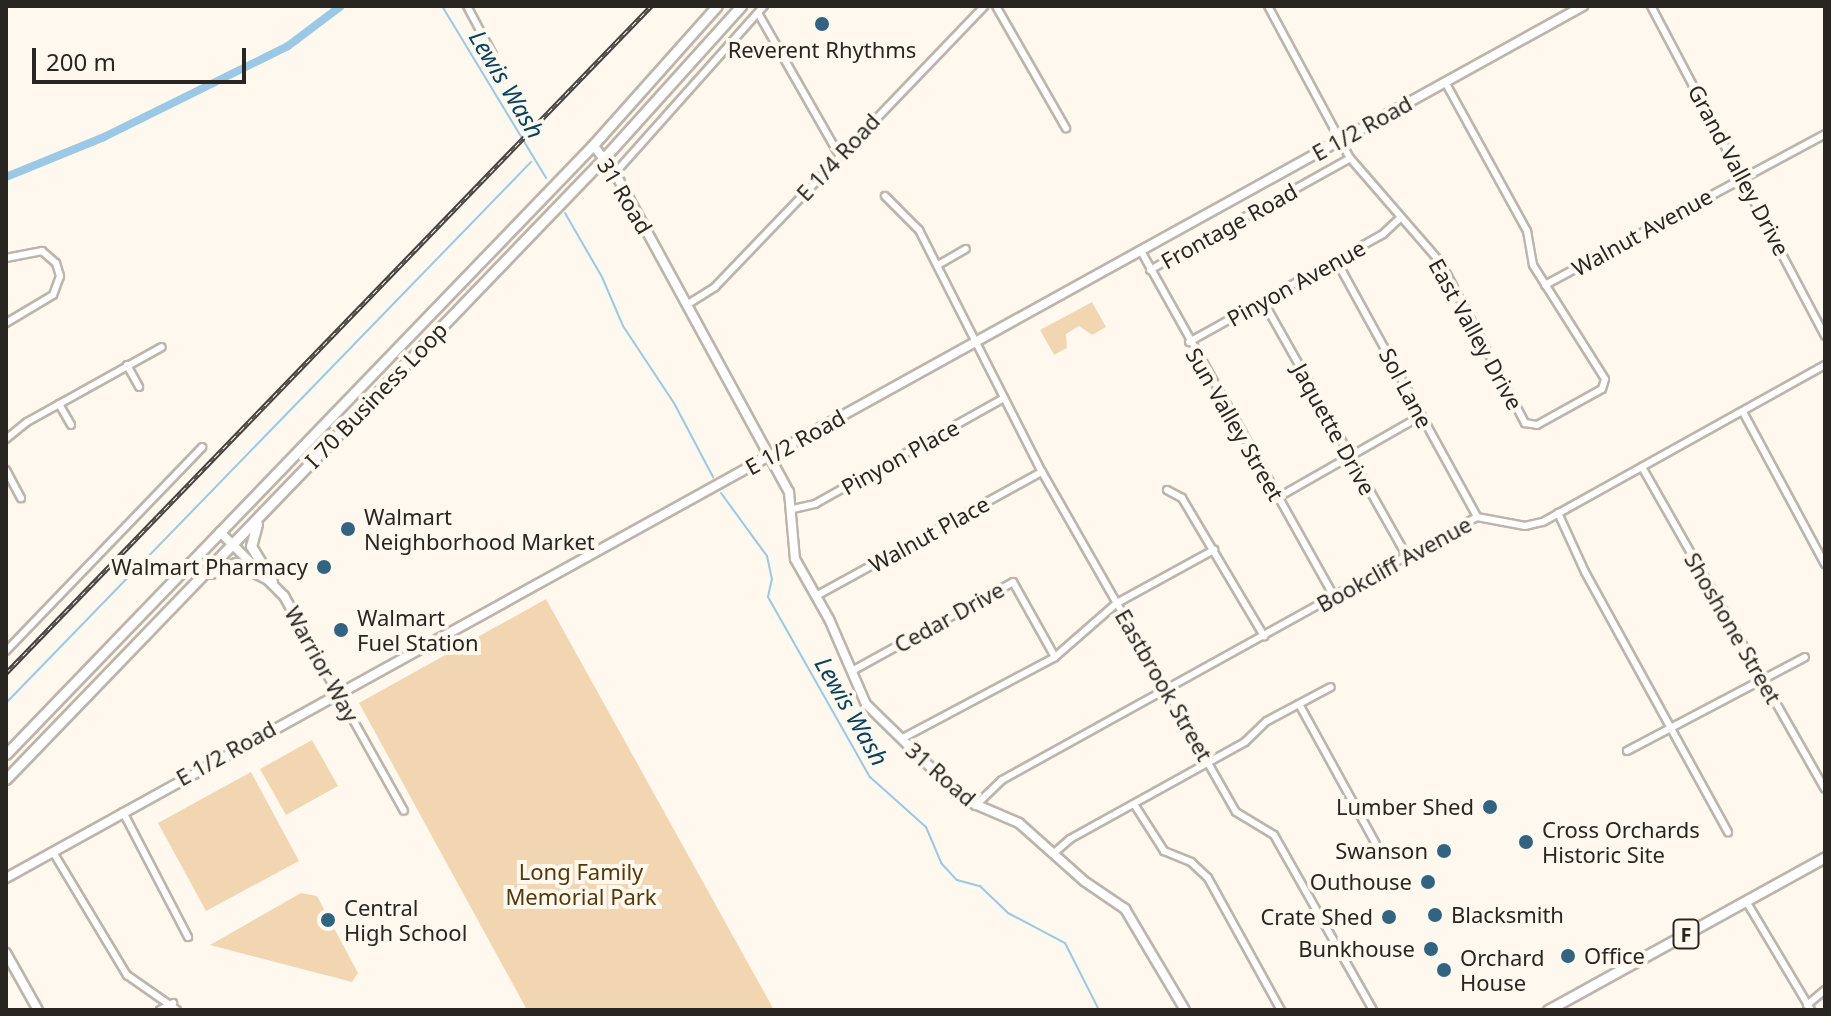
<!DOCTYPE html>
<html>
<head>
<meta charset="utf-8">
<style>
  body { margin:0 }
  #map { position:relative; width:1831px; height:1016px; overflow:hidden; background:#fef8ef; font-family:"Noto Sans",sans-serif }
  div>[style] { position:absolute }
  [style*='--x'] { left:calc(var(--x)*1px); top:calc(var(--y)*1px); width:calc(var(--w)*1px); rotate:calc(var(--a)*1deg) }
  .green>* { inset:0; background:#f2d6b2 }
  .stream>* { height:2px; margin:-1px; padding:0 1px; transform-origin:1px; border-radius:1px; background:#9bc8e5 }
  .canal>* { height:8px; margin:-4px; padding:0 4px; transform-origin:4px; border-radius:4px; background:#9bc8e5 }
  .roads { filter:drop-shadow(2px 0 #bdb5ab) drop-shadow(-2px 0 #bdb5ab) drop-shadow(0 2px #bdb5ab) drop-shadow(0 -2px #bdb5ab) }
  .street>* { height:6px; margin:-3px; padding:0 3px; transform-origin:3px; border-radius:3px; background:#fff }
  .secondary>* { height:8px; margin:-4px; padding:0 4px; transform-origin:4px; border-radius:4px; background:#fff }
  .primary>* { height:9px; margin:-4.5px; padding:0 4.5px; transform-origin:4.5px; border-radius:4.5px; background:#fff }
  .rail>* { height:5px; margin-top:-2.5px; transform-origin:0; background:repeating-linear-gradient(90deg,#fef8ef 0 6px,#45413d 0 12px); box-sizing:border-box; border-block:2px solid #45413d }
  .dots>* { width:22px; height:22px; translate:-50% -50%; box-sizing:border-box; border:4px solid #fef8ef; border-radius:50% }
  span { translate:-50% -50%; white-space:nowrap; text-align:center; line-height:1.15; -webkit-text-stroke:8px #fef8ef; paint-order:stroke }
  .shield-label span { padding:2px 6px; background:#fef8ef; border:2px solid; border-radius:6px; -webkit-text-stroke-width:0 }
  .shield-label { font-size:20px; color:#292622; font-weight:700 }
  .poi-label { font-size:22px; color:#292622 }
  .left { translate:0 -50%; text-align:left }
  .right { translate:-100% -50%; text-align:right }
  .street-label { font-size:22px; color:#292622 }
  .park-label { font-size:22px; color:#563806 }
  .water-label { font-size:24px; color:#08415e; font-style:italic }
  .frame { position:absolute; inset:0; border:8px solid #292622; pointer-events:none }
  .scale { position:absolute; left:32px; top:48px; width:214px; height:36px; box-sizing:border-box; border:4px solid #292622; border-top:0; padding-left:10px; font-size:24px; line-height:28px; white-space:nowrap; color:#292622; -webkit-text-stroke:6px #fef8ef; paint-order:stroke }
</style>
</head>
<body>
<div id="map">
  <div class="green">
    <i style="clip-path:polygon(1092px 302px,1106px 327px,1092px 335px,1079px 326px,1066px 334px,1067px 348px,1054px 355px,1040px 330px)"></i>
    <i style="clip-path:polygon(546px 599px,774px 1010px,527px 1010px,359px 703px)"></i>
    <i style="clip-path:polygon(312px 740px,338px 786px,286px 815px,260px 769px)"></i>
    <i style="clip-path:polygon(251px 772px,299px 861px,206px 911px,158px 823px)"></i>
    <i style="clip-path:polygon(301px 893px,317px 896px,358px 973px,352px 982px,210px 945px)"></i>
  </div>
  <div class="stream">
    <i style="--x:442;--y:6;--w:201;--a:58.8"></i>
    <i style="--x:565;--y:213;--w:74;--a:60"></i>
    <i style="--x:602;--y:277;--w:53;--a:66.8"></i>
    <i style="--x:623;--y:326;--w:92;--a:56.5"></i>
    <i style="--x:674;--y:403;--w:84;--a:62.2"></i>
    <i style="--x:721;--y:493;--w:78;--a:53.9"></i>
    <i style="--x:767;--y:556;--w:24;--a:78"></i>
    <i style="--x:772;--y:579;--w:18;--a:103"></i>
    <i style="--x:768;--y:597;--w:207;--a:60.5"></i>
    <i style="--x:870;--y:777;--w:75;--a:41.8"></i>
    <i style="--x:926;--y:827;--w:39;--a:67"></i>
    <i style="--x:941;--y:863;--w:23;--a:47"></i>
    <i style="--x:957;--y:880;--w:24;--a:15"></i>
    <i style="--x:980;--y:886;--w:39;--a:44"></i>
    <i style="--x:1008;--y:913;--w:64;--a:27.8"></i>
    <i style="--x:1065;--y:943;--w:75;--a:63.1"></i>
    <i style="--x:6;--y:703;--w:754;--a:-45.86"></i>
  </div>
  <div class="canal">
    <i style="--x:6;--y:177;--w:106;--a:-22.2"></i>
    <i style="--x:104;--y:137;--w:205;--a:-26.3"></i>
    <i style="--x:288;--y:46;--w:66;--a:-37"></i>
  </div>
  <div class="roads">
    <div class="street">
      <i style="--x:467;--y:6;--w:55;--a:62"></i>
      <i style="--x:996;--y:6;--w:141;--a:60.2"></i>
      <i style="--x:1268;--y:6;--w:173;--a:61.7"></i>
      <i style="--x:1350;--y:158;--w:139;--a:49.1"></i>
      <i style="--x:1441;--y:263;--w:181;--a:62.3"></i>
      <i style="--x:1525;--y:423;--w:12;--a:9"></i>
      <i style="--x:1537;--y:425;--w:74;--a:-29"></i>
      <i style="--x:1602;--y:389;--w:10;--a:-73"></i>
      <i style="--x:1605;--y:379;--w:135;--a:-122.3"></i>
      <i style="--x:1533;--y:265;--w:35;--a:-100"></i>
      <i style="--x:1527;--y:231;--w:170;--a:-118.8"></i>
      <i style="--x:1651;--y:6;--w:373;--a:62.2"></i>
      <i style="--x:758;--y:13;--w:163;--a:60.3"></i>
      <i style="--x:615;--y:173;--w:224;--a:-48.3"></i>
      <i style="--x:885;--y:196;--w:48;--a:45"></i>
      <i style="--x:919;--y:230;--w:271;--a:63.1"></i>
      <i style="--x:1042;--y:472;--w:391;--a:60.3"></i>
      <i style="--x:1236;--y:812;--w:44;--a:31.2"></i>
      <i style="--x:1274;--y:835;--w:201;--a:60.5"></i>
      <i style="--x:1141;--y:251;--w:396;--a:60.8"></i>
      <i style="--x:6;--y:258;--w:37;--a:-11"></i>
      <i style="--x:42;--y:251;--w:18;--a:41"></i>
      <i style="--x:56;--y:263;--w:14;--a:73"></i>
      <i style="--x:60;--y:276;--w:20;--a:110"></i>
      <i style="--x:53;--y:295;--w:55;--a:149.2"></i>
      <i style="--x:1336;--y:260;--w:293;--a:61.2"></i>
      <i style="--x:938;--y:265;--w:32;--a:-30"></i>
      <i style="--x:1150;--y:270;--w:229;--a:-29.2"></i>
      <i style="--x:1545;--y:285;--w:318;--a:-28.3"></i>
      <i style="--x:1263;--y:301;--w:291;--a:60.6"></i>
      <i style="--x:688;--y:304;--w:32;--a:-32"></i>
      <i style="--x:715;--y:287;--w:389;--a:-46.2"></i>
      <i style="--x:1189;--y:342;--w:222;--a:-29.1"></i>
      <i style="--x:1383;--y:234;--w:23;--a:-43"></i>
      <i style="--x:127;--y:365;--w:25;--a:61"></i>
      <i style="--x:59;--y:404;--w:24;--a:60"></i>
      <i style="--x:1743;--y:412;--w:173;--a:61.7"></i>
      <i style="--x:6;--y:439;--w:27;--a:-39"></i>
      <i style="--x:27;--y:422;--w:154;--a:-29.1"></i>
      <i style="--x:1642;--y:467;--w:370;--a:60.4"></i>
      <i style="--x:6;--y:470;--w:32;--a:62"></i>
      <i style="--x:1167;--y:490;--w:17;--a:28"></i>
      <i style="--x:1182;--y:498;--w:161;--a:59.3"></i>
      <i style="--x:1277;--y:498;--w:166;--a:-29.7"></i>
      <i style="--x:793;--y:509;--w:23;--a:-13"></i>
      <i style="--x:815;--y:504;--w:217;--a:-29.3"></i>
      <i style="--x:1558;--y:513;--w:65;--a:65.4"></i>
      <i style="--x:1585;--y:572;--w:297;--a:61.2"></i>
      <i style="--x:816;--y:596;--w:258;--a:-28.8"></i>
      <i style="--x:6;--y:651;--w:283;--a:-46.1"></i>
      <i style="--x:852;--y:671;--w:184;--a:-28.9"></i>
      <i style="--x:1013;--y:582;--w:86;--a:60.8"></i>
      <i style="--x:337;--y:691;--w:137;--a:60.8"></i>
      <i style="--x:1299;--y:704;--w:160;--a:61.2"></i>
      <i style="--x:901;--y:739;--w:174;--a:-28"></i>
      <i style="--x:1055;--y:657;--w:82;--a:-41.1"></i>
      <i style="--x:1117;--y:603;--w:111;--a:-28.7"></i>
      <i style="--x:1627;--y:751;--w:201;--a:-27.8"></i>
      <i style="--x:1134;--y:804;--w:56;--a:57.4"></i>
      <i style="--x:1164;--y:851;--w:29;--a:22"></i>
      <i style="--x:1191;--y:862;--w:23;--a:43"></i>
      <i style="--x:1208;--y:878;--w:151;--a:61.1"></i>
      <i style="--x:975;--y:806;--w:37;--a:-44"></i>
      <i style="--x:1002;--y:780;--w:543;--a:-28.97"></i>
      <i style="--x:1477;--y:517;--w:49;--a:10.6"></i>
      <i style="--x:1525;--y:526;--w:18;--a:-13"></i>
      <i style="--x:1543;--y:522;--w:323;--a:-29.1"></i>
      <i style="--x:123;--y:812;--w:141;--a:62.5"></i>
      <i style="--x:53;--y:852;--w:144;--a:59"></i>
      <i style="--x:127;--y:975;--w:61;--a:35"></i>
      <i style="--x:1054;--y:853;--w:21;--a:-41"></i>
      <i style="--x:1070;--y:839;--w:200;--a:-29"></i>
      <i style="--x:1245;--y:742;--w:30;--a:-44"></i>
      <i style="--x:1267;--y:721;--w:72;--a:-28"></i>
      <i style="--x:1746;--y:901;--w:127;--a:59.2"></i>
      <i style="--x:1807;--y:1005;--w:23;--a:-40"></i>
      <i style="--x:160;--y:1010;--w:15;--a:-28"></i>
    </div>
    <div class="secondary">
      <i style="--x:593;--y:145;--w:36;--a:52"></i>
      <i style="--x:615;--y:173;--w:363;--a:61.4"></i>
      <i style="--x:789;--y:492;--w:67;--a:84.9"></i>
      <i style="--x:795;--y:559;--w:69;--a:60.5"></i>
      <i style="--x:829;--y:619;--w:93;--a:66.5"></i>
      <i style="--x:866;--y:704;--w:136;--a:44.4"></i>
      <i style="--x:963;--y:799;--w:61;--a:23.2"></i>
      <i style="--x:1019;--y:823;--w:87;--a:41.7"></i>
      <i style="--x:1084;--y:881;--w:50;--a:34.3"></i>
      <i style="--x:1125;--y:909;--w:117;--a:59.3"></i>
      <i style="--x:220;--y:532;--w:91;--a:45"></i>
      <i style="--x:284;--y:596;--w:109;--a:60.8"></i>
      <i style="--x:6;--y:878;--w:1802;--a:-28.94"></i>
      <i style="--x:6;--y:953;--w:65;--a:60.7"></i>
    </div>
    <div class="primary">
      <i style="--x:257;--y:524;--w:23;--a:105"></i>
      <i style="--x:251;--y:546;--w:37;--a:59"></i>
      <i style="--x:211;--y:573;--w:27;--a:-22"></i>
      <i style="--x:236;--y:563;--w:40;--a:26.6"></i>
      <i style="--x:6;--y:754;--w:846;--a:-46.05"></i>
      <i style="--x:593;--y:145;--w:186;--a:-48.3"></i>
      <i style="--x:6;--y:779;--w:862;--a:-46.08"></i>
      <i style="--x:604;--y:158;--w:205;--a:-48"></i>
      <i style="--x:1548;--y:1010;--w:316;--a:-28.9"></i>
    </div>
  </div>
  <div class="rail">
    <i style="--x:6;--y:673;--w:928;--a:-45.96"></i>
  </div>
  <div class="dots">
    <i style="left:822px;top:24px;background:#326482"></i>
    <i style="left:348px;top:529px;background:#326482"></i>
    <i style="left:324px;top:567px;background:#326482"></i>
    <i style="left:341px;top:630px;background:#326482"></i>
    <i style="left:1490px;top:807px;background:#326482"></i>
    <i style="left:1526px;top:842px;background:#326482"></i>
    <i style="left:1444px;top:851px;background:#326482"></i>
    <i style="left:1428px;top:882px;background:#326482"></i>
    <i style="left:1435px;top:915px;background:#326482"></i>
    <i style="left:1389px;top:917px;background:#326482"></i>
    <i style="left:328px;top:920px;background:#326482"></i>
    <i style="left:1431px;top:949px;background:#326482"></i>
    <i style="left:1568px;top:956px;background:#326482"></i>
    <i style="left:1444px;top:970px;background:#326482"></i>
  </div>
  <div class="shield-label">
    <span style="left:1686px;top:934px">F</span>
  </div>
  <div class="poi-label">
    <span style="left:822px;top:50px">Reverent Rhythms</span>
    <span class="left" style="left:364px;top:529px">Walmart<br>Neighborhood Market</span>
    <span class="right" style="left:308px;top:567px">Walmart Pharmacy</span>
    <span class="left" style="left:357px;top:630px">Walmart<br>Fuel Station</span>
    <span class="right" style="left:1474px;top:807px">Lumber Shed</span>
    <span class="left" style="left:1542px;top:842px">Cross Orchards<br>Historic Site</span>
    <span class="right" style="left:1428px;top:851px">Swanson</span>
    <span class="right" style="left:1412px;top:882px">Outhouse</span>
    <span class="left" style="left:344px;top:920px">Central<br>High School</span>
    <span class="left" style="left:1451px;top:915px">Blacksmith</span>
    <span class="right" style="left:1373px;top:917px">Crate Shed</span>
    <span class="right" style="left:1415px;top:949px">Bunkhouse</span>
    <span class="left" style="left:1584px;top:956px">Office</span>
    <span class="left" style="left:1460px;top:970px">Orchard<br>House</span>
  </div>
  <div class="street-label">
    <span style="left:1362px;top:128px;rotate:-29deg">E 1/2 Road</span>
    <span style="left:838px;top:157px;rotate:-47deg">E 1/4 Road</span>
    <span style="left:1739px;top:170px;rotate:62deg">Grand Valley Drive</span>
    <span style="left:625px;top:196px;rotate:59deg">31 Road</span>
    <span style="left:1229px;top:226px;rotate:-29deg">Frontage Road</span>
    <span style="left:1642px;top:232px;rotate:-29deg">Walnut Avenue</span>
    <span style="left:1296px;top:283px;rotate:-29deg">Pinyon Avenue</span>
    <span style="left:1476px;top:334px;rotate:61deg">East Valley Drive</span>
    <span style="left:1406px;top:388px;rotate:62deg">Sol Lane</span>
    <span style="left:376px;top:395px;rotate:-46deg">I 70 Business Loop</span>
    <span style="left:1235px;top:424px;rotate:60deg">Sun Valley Street</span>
    <span style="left:1334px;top:429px;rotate:61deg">Jaquette Drive</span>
    <span style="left:795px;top:442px;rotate:-29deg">E 1/2 Road</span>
    <span style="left:900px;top:457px;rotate:-29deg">Pinyon Place</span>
    <span style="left:929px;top:534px;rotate:-29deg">Walnut Place</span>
    <span style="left:1394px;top:564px;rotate:-29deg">Bookcliff Avenue</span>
    <span style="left:949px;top:617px;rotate:-29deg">Cedar Drive</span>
    <span style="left:1733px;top:628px;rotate:60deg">Shoshone Street</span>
    <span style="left:322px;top:664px;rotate:61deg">Warrior Way</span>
    <span style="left:1164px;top:685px;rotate:60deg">Eastbrook Street</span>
    <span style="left:226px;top:753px;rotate:-29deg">E 1/2 Road</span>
    <span style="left:941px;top:774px;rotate:41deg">31 Road</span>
  </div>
  <div class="park-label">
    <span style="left:581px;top:884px">Long Family<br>Memorial Park</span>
  </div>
  <div class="water-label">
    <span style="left:507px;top:84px;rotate:59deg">Lewis Wash</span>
    <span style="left:852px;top:711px;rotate:60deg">Lewis Wash</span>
  </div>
  <div class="frame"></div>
  <div class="scale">200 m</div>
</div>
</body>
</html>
